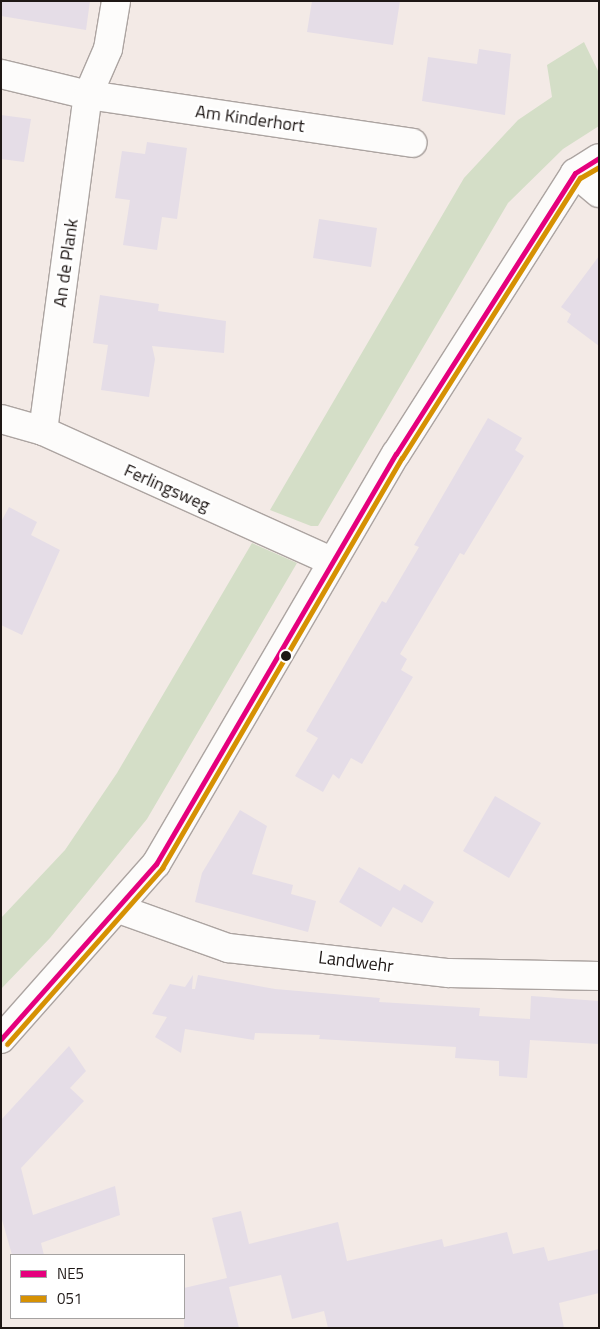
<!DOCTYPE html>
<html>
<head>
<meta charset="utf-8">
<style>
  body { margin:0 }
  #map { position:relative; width:600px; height:1329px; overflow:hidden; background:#f3eae6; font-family:"Titillium Web",sans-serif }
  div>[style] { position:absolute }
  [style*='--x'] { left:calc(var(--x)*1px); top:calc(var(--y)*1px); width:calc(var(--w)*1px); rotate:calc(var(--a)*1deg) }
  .green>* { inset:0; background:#d4dec7 }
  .building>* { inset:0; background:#e5dde7 }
  .roads { filter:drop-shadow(1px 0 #aca4a1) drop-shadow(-1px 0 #aca4a1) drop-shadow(0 1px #aca4a1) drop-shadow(0 -1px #aca4a1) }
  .minor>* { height:28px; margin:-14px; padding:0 14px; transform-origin:14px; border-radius:14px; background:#fdfcfb }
  .tertiary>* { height:28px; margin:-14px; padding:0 14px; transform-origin:14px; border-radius:14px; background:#fdfcfb }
  .bus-1>* { height:5px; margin:-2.5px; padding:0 2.5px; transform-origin:2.5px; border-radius:2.5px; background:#e5007d }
  .bus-2>* { height:5px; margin:-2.5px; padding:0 2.5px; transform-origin:2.5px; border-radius:2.5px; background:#d69103 }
  .dots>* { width:14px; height:14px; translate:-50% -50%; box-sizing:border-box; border:2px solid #fff; border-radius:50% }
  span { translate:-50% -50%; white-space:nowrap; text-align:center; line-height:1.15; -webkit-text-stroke:5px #fff; paint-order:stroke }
  .street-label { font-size:18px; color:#1e1715 }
  .frame { position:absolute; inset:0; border:2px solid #1e1715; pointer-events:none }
  .legend { position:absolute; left:10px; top:1254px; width:175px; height:65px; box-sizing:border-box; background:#fff; border:1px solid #a5a2a1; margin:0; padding:6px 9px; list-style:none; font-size:15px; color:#1e1715 }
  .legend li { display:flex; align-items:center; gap:10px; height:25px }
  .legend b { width:25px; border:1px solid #a5a2a1 }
</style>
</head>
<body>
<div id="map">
  <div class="green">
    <i style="clip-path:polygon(584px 42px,599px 73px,599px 126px,563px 149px,508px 203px,318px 526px,311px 526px,270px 510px,464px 178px,518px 120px,552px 97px,547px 65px)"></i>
    <i style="clip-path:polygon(252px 543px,297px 563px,147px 819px,50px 938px,1px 989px,1px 918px,65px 850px,117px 773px)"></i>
  </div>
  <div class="building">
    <i style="clip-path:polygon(1px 1px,90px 1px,86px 30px,1px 16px)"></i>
    <i style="clip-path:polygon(312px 1px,400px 1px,393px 45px,307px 32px)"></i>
    <i style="clip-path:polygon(479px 49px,511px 54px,505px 115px,422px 101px,428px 57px,477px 64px)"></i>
    <i style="clip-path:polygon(1px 115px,31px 119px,24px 162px,1px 159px)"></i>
    <i style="clip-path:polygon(147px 142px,187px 148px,177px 219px,162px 217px,157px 250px,123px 245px,130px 200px,115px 198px,122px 151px,145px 154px)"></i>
    <i style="clip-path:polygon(319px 219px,377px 228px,371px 267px,313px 258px)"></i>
    <i style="clip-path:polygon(599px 256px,599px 346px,567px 322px,571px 314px,561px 307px)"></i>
    <i style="clip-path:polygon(100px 295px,159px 304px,158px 311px,226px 321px,224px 353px,152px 346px,155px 359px,149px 397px,101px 390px,108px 345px,93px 343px)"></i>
    <i style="clip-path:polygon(488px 418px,522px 438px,515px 450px,524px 456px,464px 555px,460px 553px,400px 654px,407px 659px,401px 670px,413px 677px,362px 764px,351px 758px,339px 779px,333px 774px,323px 792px,295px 776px,318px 738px,306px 731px,382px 601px,386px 603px,419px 547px,414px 545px)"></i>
    <i style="clip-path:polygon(9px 507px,37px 522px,31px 535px,60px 550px,22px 635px,1px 625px,1px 522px)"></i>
    <i style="clip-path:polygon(495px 796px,541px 823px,509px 878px,463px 851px)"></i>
    <i style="clip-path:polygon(240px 810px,267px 826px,252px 874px,293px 885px,291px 894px,316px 901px,308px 932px,195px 902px,202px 873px)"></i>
    <i style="clip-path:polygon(359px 867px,400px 891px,404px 884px,434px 902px,422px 923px,393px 907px,381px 927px,339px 902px)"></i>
    <i style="clip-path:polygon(193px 975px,192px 989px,195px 989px,198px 975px,275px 989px,380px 998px,379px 1002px,480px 1008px,479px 1016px,530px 1019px,531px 996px,599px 1001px,599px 1044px,530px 1040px,527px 1078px,499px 1076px,499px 1061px,455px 1058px,456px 1047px,319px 1039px,320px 1035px,255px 1033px,254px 1040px,185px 1029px,181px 1053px,155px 1037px,167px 1017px,152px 1014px,170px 984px,185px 987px)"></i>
    <i style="clip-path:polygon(69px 1046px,86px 1071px,70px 1088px,84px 1101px,21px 1168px,33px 1215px,115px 1186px,120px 1215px,41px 1243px,44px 1255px,12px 1255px,1px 1216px,1px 1120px)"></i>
    <i style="clip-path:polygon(241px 1211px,249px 1244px,338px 1222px,347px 1261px,442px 1239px,444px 1247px,507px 1232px,513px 1254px,544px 1247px,548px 1261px,599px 1249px,599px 1293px,559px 1303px,564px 1328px,328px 1328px,324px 1311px,292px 1319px,281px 1275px,229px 1287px,239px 1328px,184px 1328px,184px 1288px,227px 1278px,212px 1218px)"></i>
  </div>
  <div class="roads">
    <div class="minor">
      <i style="--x:1;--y:74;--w:89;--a:13.6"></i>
      <i style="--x:88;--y:95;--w:328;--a:8.4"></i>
      <i style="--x:575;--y:173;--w:31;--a:40"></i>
      <i style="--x:1;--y:419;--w:44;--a:15.9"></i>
      <i style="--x:43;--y:431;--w:316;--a:24.3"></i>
      <i style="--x:43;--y:431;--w:339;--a:-82.4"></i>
      <i style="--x:88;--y:95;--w:50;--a:-66.5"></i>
      <i style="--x:108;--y:49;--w:49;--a:-80.5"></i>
      <i style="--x:119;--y:909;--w:116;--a:19.7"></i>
      <i style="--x:228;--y:948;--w:222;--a:6.5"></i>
      <i style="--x:449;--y:973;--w:150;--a:1.1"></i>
    </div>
    <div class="tertiary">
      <i style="--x:1;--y:1039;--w:234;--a:-48.5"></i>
      <i style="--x:156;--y:864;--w:475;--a:-59.7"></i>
      <i style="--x:396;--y:454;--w:333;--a:-57.5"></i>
      <i style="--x:575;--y:173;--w:28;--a:-32"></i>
    </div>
  </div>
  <div class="bus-1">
    <i style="--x:1;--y:1039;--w:234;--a:-48.5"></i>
    <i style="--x:156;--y:864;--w:475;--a:-59.7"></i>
    <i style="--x:396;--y:454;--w:333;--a:-57.5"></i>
    <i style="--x:575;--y:173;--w:28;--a:-32"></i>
  </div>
  <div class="bus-2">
    <i style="--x:7;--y:1044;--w:235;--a:-48.6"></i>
    <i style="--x:162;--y:868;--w:475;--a:-59.7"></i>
    <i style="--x:402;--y:458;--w:332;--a:-57.6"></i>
    <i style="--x:580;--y:178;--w:22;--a:-30"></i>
  </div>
  <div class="dots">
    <i style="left:286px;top:656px;background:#1e1715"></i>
  </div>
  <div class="street-label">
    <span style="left:250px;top:119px;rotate:8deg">Am Kinderhort</span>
    <span style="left:66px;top:263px;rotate:-82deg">An de Plank</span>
    <span style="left:167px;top:488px;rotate:24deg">Ferlingsweg</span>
    <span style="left:356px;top:962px;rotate:7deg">Landwehr</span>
  </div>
  <div class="frame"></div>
  <ul class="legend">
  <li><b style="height:6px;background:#e5007d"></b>NE5</li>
  <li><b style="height:6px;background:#d69103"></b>051</li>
  </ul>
</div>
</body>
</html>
